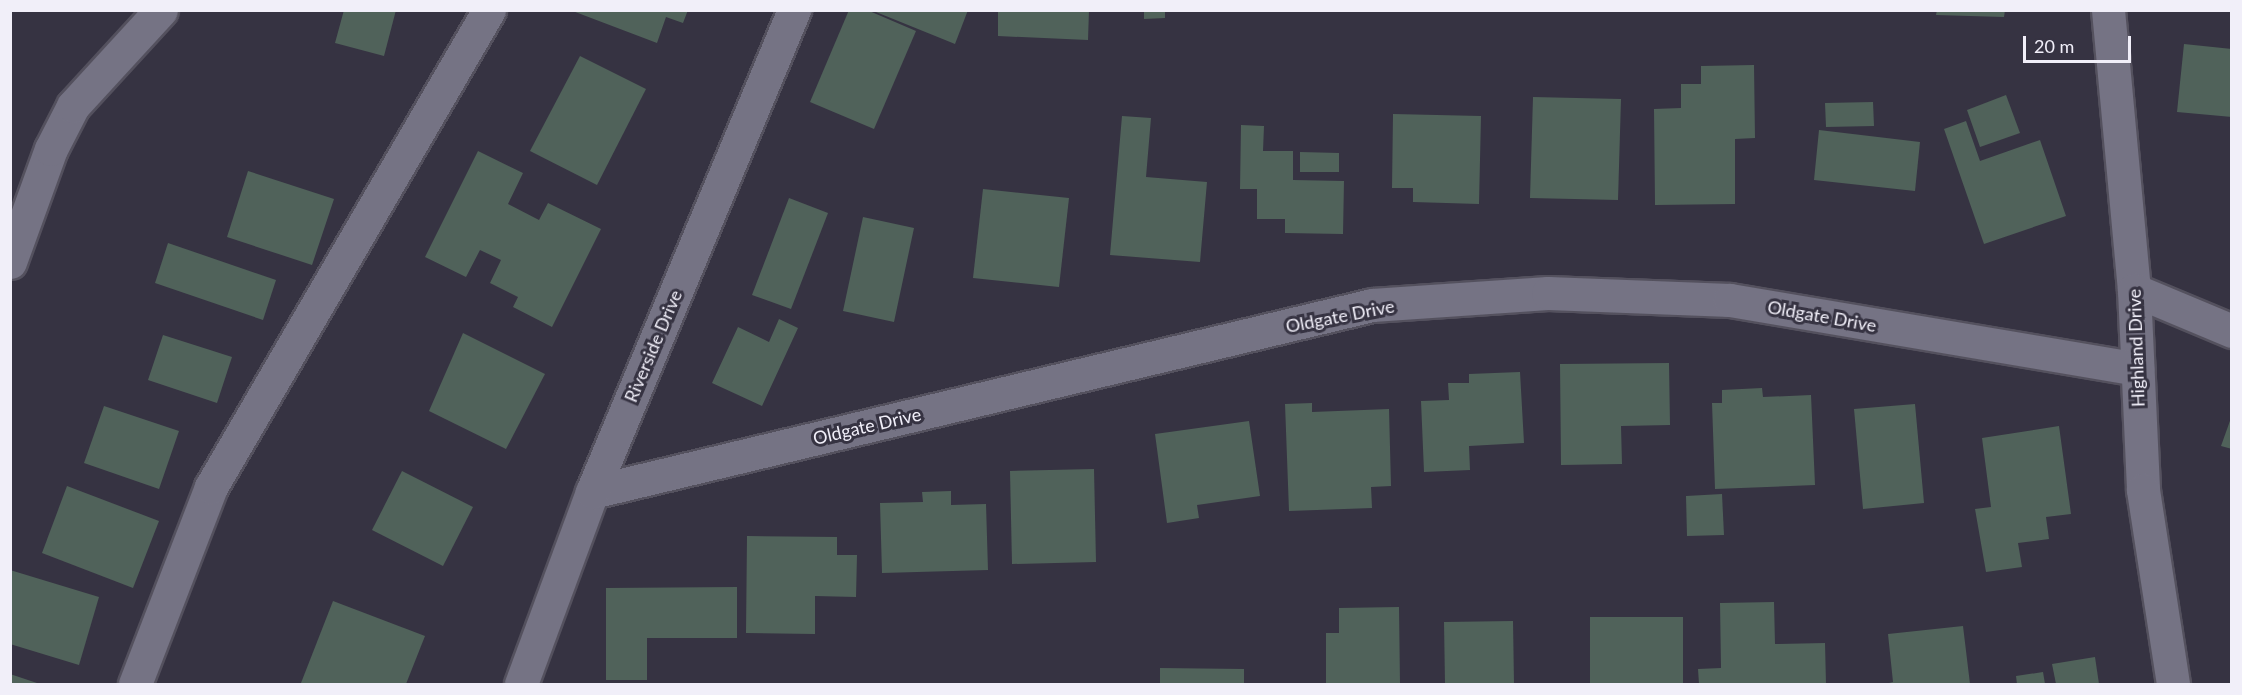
<!DOCTYPE html>
<html>
<head>
<meta charset="utf-8">
<style>
  body { margin:0 }
  #map { position:relative; width:2242px; height:695px; overflow:hidden; background:#363342; font-family:Lato,sans-serif }
  div>[style] { position:absolute }
  [style*='--x'] { left:calc(var(--x)*1px); top:calc(var(--y)*1px); width:calc(var(--w)*1px); rotate:calc(var(--a)*1deg) }
  .building>* { inset:0; background:#50625a }
  .roads { filter:drop-shadow(2px 0 #54515e) drop-shadow(-2px 0 #54515e) drop-shadow(0 2px #54515e) drop-shadow(0 -2px #54515e) }
  .street>* { height:33px; margin:-16.5px; padding:0 16.5px; transform-origin:16.5px; border-radius:16.5px; background:#757384 }
  span { translate:-50% -50%; white-space:nowrap; text-align:center; line-height:1.15; -webkit-text-stroke:6px #363342; paint-order:stroke }
  .street-label { font-size:18px; color:#f1eff9 }
  .frame { position:absolute; inset:0; border:12px solid #f1eff9; pointer-events:none }
  .scale { position:absolute; left:2023px; top:36px; width:108px; height:27px; box-sizing:border-box; border:3px solid #f1eff9; border-top:0; padding-left:8px; font-size:18px; line-height:21px; white-space:nowrap; color:#f1eff9; -webkit-text-stroke:4px #363342; paint-order:stroke }
</style>
</head>
<body>
<div id="map">
  <div class="building">
    <i style="clip-path:polygon(344px 10px,396px 10px,384px 56px,335px 43px)"></i>
    <i style="clip-path:polygon(570px 10px,688px 10px,683px 23px,666px 17px,657px 43px)"></i>
    <i style="clip-path:polygon(849px 10px,867px 10px,916px 31px,874px 129px,810px 102px)"></i>
    <i style="clip-path:polygon(871px 10px,968px 10px,955px 44px)"></i>
    <i style="clip-path:polygon(998px 10px,1089px 10px,1088px 40px,998px 36px)"></i>
    <i style="clip-path:polygon(1144px 10px,1165px 10px,1165px 18px,1144px 19px)"></i>
    <i style="clip-path:polygon(1937px 10px,2005px 10px,2004px 17px,1936px 15px)"></i>
    <i style="clip-path:polygon(2184px 44px,2232px 49px,2232px 117px,2177px 112px)"></i>
    <i style="clip-path:polygon(580px 56px,646px 89px,597px 185px,530px 151px)"></i>
    <i style="clip-path:polygon(1754px 65px,1755px 138px,1735px 139px,1735px 204px,1655px 205px,1654px 109px,1681px 108px,1681px 84px,1701px 84px,1701px 66px)"></i>
    <i style="clip-path:polygon(2006px 95px,2020px 133px,1980px 147px,1967px 110px)"></i>
    <i style="clip-path:polygon(1533px 97px,1621px 99px,1618px 200px,1530px 198px)"></i>
    <i style="clip-path:polygon(1873px 102px,1874px 126px,1826px 127px,1825px 103px)"></i>
    <i style="clip-path:polygon(1393px 114px,1481px 116px,1479px 204px,1413px 202px,1413px 188px,1392px 188px)"></i>
    <i style="clip-path:polygon(1122px 116px,1151px 118px,1146px 177px,1207px 182px,1200px 262px,1110px 255px)"></i>
    <i style="clip-path:polygon(1966px 121px,1980px 161px,2040px 140px,2066px 216px,1984px 244px,1944px 129px)"></i>
    <i style="clip-path:polygon(1241px 125px,1264px 126px,1263px 151px,1293px 151px,1293px 180px,1344px 181px,1343px 234px,1285px 233px,1285px 219px,1257px 219px,1257px 189px,1240px 189px)"></i>
    <i style="clip-path:polygon(1819px 130px,1920px 142px,1915px 191px,1814px 180px)"></i>
    <i style="clip-path:polygon(478px 151px,523px 173px,508px 204px,539px 220px,548px 203px,601px 229px,552px 327px,513px 307px,518px 297px,490px 283px,501px 260px,480px 250px,466px 277px,425px 257px)"></i>
    <i style="clip-path:polygon(1300px 152px,1339px 153px,1339px 172px,1300px 172px)"></i>
    <i style="clip-path:polygon(248px 171px,334px 199px,312px 265px,227px 237px)"></i>
    <i style="clip-path:polygon(983px 189px,1069px 198px,1059px 287px,973px 278px)"></i>
    <i style="clip-path:polygon(789px 198px,828px 213px,791px 309px,752px 295px)"></i>
    <i style="clip-path:polygon(863px 217px,914px 228px,894px 322px,843px 311px)"></i>
    <i style="clip-path:polygon(168px 243px,276px 280px,263px 320px,155px 283px)"></i>
    <i style="clip-path:polygon(779px 319px,798px 328px,762px 406px,712px 383px,738px 327px,769px 342px)"></i>
    <i style="clip-path:polygon(463px 333px,545px 374px,506px 449px,429px 411px)"></i>
    <i style="clip-path:polygon(163px 335px,232px 357px,217px 403px,148px 380px)"></i>
    <i style="clip-path:polygon(1669px 363px,1670px 425px,1621px 426px,1622px 464px,1561px 465px,1560px 364px)"></i>
    <i style="clip-path:polygon(1520px 372px,1524px 443px,1469px 446px,1470px 470px,1424px 472px,1421px 401px,1449px 400px,1448px 383px,1469px 383px,1469px 374px)"></i>
    <i style="clip-path:polygon(1762px 388px,1763px 397px,1811px 395px,1815px 485px,1715px 489px,1712px 403px,1722px 403px,1722px 390px)"></i>
    <i style="clip-path:polygon(1312px 403px,1312px 412px,1389px 409px,1391px 486px,1371px 487px,1372px 508px,1289px 511px,1285px 404px)"></i>
    <i style="clip-path:polygon(1915px 404px,1924px 503px,1863px 509px,1854px 409px)"></i>
    <i style="clip-path:polygon(104px 406px,179px 431px,159px 489px,84px 463px)"></i>
    <i style="clip-path:polygon(2231px 418px,2232px 418px,2232px 449px,2221px 446px)"></i>
    <i style="clip-path:polygon(1249px 421px,1260px 496px,1197px 505px,1199px 518px,1167px 523px,1155px 434px)"></i>
    <i style="clip-path:polygon(2059px 426px,2071px 514px,2046px 517px,2049px 539px,2018px 543px,2022px 567px,1986px 572px,1975px 509px,1991px 507px,1982px 438px)"></i>
    <i style="clip-path:polygon(1094px 469px,1096px 562px,1012px 564px,1010px 471px)"></i>
    <i style="clip-path:polygon(402px 471px,473px 507px,443px 566px,372px 530px)"></i>
    <i style="clip-path:polygon(67px 486px,159px 521px,133px 588px,42px 553px)"></i>
    <i style="clip-path:polygon(951px 491px,951px 505px,986px 504px,988px 570px,882px 573px,880px 503px,923px 502px,922px 492px)"></i>
    <i style="clip-path:polygon(1722px 494px,1724px 535px,1687px 536px,1686px 496px)"></i>
    <i style="clip-path:polygon(747px 536px,837px 537px,837px 555px,857px 555px,856px 597px,815px 596px,815px 634px,746px 633px)"></i>
    <i style="clip-path:polygon(10px 570px,99px 597px,79px 665px,10px 644px)"></i>
    <i style="clip-path:polygon(737px 587px,737px 638px,647px 638px,647px 680px,606px 680px,606px 588px)"></i>
    <i style="clip-path:polygon(333px 601px,425px 636px,406px 684px,301px 683px)"></i>
    <i style="clip-path:polygon(1774px 602px,1775px 644px,1825px 643px,1826px 684px,1699px 684px,1698px 669px,1721px 668px,1720px 603px)"></i>
    <i style="clip-path:polygon(1399px 607px,1400px 684px,1326px 684px,1326px 633px,1339px 633px,1339px 608px)"></i>
    <i style="clip-path:polygon(1590px 617px,1683px 617px,1683px 684px,1590px 684px)"></i>
    <i style="clip-path:polygon(1513px 621px,1514px 684px,1445px 684px,1444px 622px)"></i>
    <i style="clip-path:polygon(1963px 626px,1970px 684px,1885px 684px,1893px 682px,1888px 634px)"></i>
    <i style="clip-path:polygon(2095px 657px,2099px 684px,2056px 684px,2052px 664px)"></i>
    <i style="clip-path:polygon(1160px 668px,1244px 669px,1244px 684px,1160px 684px)"></i>
    <i style="clip-path:polygon(2043px 672px,2045px 684px,2017px 684px,2016px 676px)"></i>
    <i style="clip-path:polygon(10px 674px,40px 684px,10px 684px)"></i>
  </div>
  <div class="roads">
    <div class="street">
      <i style="--x:2108;--y:10;--w:281;--a:84.7"></i>
      <i style="--x:2134;--y:290;--w:200;--a:87.4"></i>
      <i style="--x:2143;--y:490;--w:196;--a:81.2"></i>
      <i style="--x:10;--y:262;--w:120;--a:-70.1"></i>
      <i style="--x:51;--y:149;--w:48;--a:-62.9"></i>
      <i style="--x:73;--y:106;--w:130;--a:-47.5"></i>
      <i style="--x:2134;--y:290;--w:106;--a:22.7"></i>
      <i style="--x:592;--y:492;--w:802;--a:-13.48"></i>
      <i style="--x:1372;--y:305;--w:176;--a:-3.9"></i>
      <i style="--x:1548;--y:293;--w:182;--a:2.2"></i>
      <i style="--x:1730;--y:300;--w:413;--a:9.6"></i>
      <i style="--x:135;--y:684;--w:211;--a:-68.9"></i>
      <i style="--x:211;--y:487;--w:552;--a:-59.77"></i>
      <i style="--x:521;--y:684;--w:205;--a:-69.7"></i>
      <i style="--x:592;--y:492;--w:523;--a:-67.26"></i>
    </div>
  </div>
  <div class="street-label">
    <span style="left:1340px;top:316px;rotate:-11deg">Oldgate Drive</span>
    <span style="left:1822px;top:316px;rotate:10deg">Oldgate Drive</span>
    <span style="left:653px;top:346px;rotate:-67deg">Riverside Drive</span>
    <span style="left:2136px;top:348px;rotate:-92deg">Highland Drive</span>
    <span style="left:867px;top:426px;rotate:-13deg">Oldgate Drive</span>
  </div>
  <div class="frame"></div>
  <div class="scale">20 m</div>
</div>
</body>
</html>
